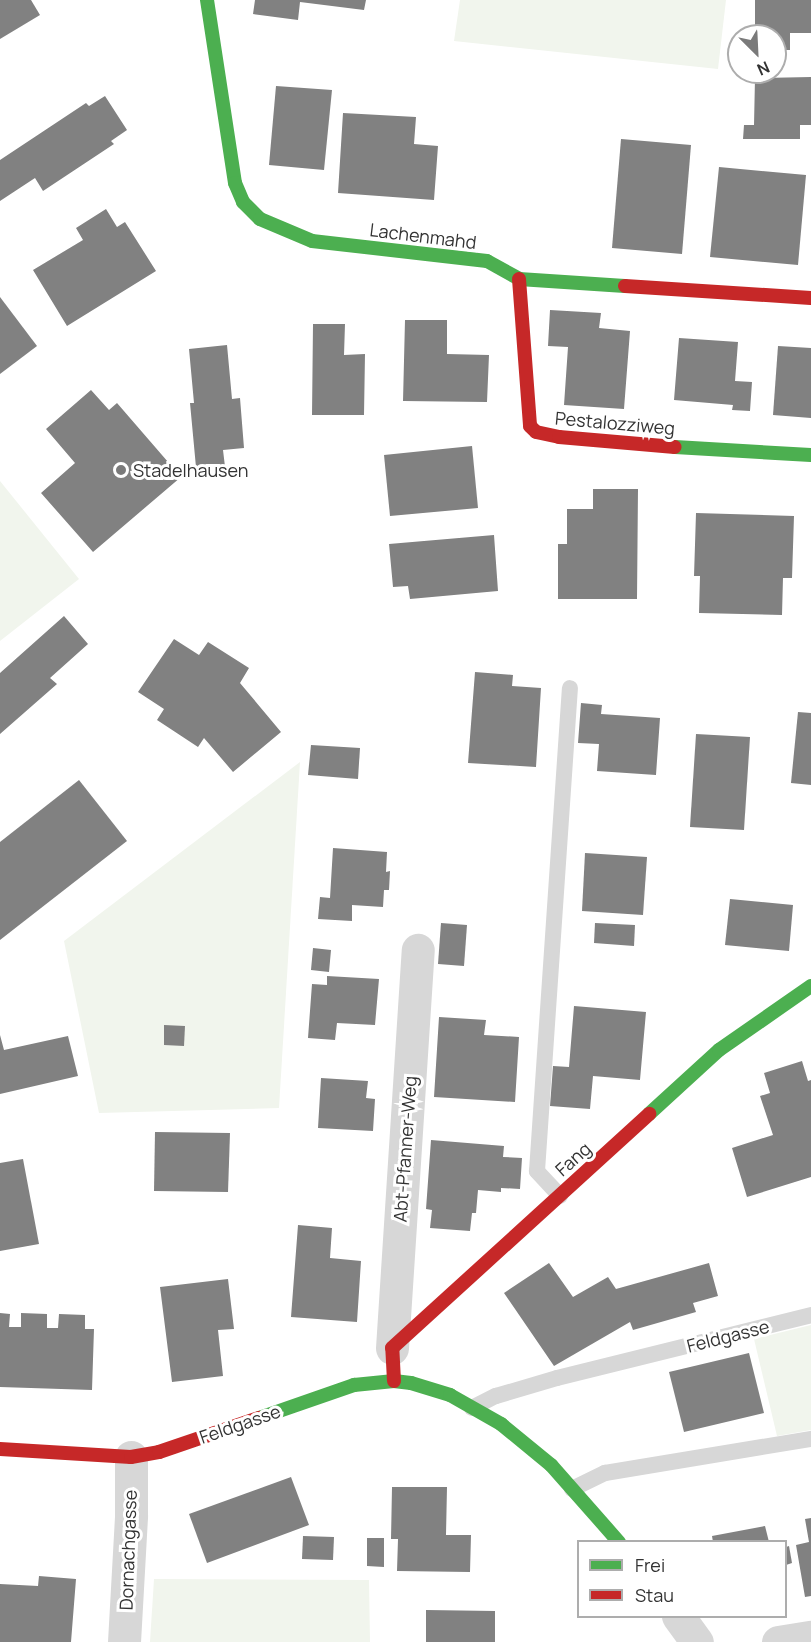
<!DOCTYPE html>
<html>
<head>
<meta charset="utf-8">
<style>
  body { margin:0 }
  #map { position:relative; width:811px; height:1642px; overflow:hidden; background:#fff; font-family:Manrope,sans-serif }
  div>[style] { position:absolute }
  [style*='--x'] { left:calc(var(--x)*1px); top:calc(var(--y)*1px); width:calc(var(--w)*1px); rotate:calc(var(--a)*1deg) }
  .green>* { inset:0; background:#f1f5ed }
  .building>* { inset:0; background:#818181 }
  .lane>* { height:16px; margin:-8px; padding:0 8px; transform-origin:8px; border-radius:8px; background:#d7d7d7 }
  .street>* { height:33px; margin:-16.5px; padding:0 16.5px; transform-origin:16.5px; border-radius:16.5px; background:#d7d7d7 }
  .fast>* { height:14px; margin:-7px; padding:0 7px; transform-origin:7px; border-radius:7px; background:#4caf50 }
  .jam>* { height:14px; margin:-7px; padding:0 7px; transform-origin:7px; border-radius:7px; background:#c62828 }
  .dots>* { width:16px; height:16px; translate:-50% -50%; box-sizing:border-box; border:3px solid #fff; border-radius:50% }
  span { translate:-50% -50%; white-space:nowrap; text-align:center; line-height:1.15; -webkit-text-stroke:6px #fff; paint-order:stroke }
  .street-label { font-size:18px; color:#333 }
  .poi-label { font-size:18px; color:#333 }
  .left { translate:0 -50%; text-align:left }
  .legend { position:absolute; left:577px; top:1540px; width:210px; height:78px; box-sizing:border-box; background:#fff; border:2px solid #adadad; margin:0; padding:8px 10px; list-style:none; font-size:18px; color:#333 }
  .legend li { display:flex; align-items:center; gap:12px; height:30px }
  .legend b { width:30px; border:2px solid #adadad }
  .north { position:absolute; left:727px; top:24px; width:60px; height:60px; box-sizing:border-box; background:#fff; border:2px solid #adadad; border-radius:50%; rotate:156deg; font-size:16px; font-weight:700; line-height:24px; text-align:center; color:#333 }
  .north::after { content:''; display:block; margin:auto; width:21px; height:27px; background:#7a7a7a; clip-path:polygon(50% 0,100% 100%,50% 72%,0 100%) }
</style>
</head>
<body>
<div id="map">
  <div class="green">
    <i style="clip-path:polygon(460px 0,726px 0,718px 69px,454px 41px)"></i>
    <i style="clip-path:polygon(0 481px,79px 579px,0 641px)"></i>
    <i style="clip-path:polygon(300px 762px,279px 1108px,99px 1113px,64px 941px)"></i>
    <i style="clip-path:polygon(811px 1325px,811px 1430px,777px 1436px,754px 1339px)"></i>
    <i style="clip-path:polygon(154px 1579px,369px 1580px,370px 1642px,150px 1642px)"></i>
  </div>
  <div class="building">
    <i style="clip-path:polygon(0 0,31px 0,40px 15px,0 39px)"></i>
    <i style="clip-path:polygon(255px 0,366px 0,364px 10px,300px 2px,298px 20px,253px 14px)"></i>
    <i style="clip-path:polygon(755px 0,811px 0,811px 33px,790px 33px,790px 50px,775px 50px,775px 36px,744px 36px,744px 34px,755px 34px)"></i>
    <i style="clip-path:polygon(811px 77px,811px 125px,800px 125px,800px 139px,743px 139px,744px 125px,754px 125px,755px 78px)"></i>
    <i style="clip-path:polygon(276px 86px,332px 90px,324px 170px,269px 165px)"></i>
    <i style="clip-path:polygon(105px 96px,127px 130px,111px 141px,114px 144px,43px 191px,35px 178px,0 201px,0 160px,86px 103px,89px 106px)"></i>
    <i style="clip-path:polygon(343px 113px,416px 117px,414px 144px,438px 146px,434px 200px,338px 193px)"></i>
    <i style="clip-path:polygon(621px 139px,691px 145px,682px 254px,612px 248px)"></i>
    <i style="clip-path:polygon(719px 167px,806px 175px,798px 265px,710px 257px)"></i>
    <i style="clip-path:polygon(106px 209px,117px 227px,125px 222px,156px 271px,67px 326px,33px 270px,83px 240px,76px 228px)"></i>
    <i style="clip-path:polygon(0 297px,37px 346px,0 374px)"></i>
    <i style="clip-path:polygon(550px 310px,601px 313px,599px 328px,630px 331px,624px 409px,564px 405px,568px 347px,548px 346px)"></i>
    <i style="clip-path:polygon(405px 320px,447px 320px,447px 354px,489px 355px,487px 402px,403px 401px)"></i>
    <i style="clip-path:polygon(313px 324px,345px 324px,344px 355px,365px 354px,364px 415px,312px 415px)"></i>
    <i style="clip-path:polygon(679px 338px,738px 342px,735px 381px,752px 382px,750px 411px,732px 410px,733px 405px,674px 400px)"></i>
    <i style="clip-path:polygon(227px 345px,232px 399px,240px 398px,244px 448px,223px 450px,226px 475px,197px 478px,190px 403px,194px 403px,189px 349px)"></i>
    <i style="clip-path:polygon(778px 346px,811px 348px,811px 418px,773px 415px)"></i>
    <i style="clip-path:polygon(91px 390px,109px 410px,117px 403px,181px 477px,93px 552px,41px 493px,75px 463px,46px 429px)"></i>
    <i style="clip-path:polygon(472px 446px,478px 508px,390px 516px,384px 455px)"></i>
    <i style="clip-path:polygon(593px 489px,638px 489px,637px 599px,558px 599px,558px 544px,567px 544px,567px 509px,593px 509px)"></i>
    <i style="clip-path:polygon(696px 513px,794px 516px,792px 578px,783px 578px,782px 615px,699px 613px,700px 576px,694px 576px)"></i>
    <i style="clip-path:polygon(494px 535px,498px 591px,410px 599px,408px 586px,393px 587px,389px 544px)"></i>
    <i style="clip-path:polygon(64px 616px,88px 644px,50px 678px,57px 684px,0 734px,0 673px)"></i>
    <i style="clip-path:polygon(174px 639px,199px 655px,208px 642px,249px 668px,240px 683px,281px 732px,233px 772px,204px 738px,198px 747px,157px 720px,164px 709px,138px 692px)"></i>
    <i style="clip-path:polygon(475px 672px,513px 675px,512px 686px,541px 688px,536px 767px,468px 763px)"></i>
    <i style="clip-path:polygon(581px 703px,602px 705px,601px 714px,660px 718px,656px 775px,597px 771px,599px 744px,578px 743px)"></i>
    <i style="clip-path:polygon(798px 712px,811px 713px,811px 785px,791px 783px)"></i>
    <i style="clip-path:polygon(696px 734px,750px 737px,744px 830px,690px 827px)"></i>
    <i style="clip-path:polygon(311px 745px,360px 748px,358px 779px,308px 775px)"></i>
    <i style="clip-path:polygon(79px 780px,127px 841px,0 940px,0 842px)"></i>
    <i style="clip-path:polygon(333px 848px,387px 852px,386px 872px,390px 871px,389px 890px,384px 890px,383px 907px,352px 905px,352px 921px,318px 919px,320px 897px,330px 898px)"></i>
    <i style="clip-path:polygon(585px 853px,647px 857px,643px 915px,582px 911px)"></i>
    <i style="clip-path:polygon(730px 899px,793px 905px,789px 951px,725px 945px)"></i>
    <i style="clip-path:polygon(441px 923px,467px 925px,464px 966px,438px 964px)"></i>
    <i style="clip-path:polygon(595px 923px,635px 925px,634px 946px,594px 943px)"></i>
    <i style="clip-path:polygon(313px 948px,331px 950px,329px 972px,311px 970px)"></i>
    <i style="clip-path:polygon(327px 976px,379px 979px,375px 1025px,337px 1023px,335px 1040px,308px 1038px,312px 984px,327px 985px)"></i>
    <i style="clip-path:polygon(574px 1006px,646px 1012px,640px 1080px,593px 1076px,590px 1109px,550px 1106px,553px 1066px,569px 1067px)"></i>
    <i style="clip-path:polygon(439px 1017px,486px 1020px,484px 1035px,519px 1037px,515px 1102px,434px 1097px)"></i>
    <i style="clip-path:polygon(164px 1025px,185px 1026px,184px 1046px,164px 1045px)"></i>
    <i style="clip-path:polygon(0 1035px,4px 1050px,68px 1036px,78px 1076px,0 1094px)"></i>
    <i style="clip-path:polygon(802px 1061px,808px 1081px,811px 1080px,811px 1177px,747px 1197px,732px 1148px,773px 1135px,760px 1096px,770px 1093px,764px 1073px)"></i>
    <i style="clip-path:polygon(321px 1078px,368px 1081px,366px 1098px,375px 1099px,373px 1131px,318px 1128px)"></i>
    <i style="clip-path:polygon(155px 1132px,230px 1133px,228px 1192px,154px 1191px)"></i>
    <i style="clip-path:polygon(431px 1140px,504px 1146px,503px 1157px,522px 1158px,520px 1189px,501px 1188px,501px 1192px,478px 1190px,476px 1213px,472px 1213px,470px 1231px,430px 1228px,432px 1210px,426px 1209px)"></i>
    <i style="clip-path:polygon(23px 1159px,39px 1244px,0 1251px,0 1163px)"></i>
    <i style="clip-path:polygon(298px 1225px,332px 1228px,330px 1258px,361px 1261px,357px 1322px,291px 1317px)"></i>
    <i style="clip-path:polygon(549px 1263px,573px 1297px,608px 1277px,616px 1289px,709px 1263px,718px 1296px,693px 1303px,696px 1312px,633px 1330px,630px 1322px,554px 1366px,504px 1293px)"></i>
    <i style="clip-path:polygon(228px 1279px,234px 1329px,218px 1330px,223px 1376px,172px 1382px,160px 1287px)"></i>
    <i style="clip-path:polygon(0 1313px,10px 1314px,9px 1327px,21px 1327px,21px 1313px,47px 1314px,47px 1328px,58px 1328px,59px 1314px,85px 1315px,85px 1329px,94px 1329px,92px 1390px,0 1387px)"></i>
    <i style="clip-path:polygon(749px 1353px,764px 1413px,684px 1432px,669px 1372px)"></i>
    <i style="clip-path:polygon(291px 1477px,309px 1525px,207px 1563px,189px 1514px)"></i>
    <i style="clip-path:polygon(392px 1487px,447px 1487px,446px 1535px,471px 1535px,470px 1572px,397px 1571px,398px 1539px,391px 1539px)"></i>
    <i style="clip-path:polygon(811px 1518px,811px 1596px,805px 1597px,796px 1545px,809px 1542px,805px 1519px)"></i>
    <i style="clip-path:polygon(765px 1526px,769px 1542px,713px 1542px,712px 1536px)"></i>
    <i style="clip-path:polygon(303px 1536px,334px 1537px,333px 1560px,302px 1559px)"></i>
    <i style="clip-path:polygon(367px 1538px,384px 1538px,384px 1567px,367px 1566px)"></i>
    <i style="clip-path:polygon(789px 1546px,792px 1563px,786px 1565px,786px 1547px)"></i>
    <i style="clip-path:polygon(39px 1576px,76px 1579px,71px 1642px,0 1642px,0 1584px,38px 1586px)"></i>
    <i style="clip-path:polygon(426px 1610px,495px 1611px,495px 1642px,426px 1642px)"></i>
  </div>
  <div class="lane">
    <i style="--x:560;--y:1196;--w:34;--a:-133"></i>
    <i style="--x:537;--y:1171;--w:484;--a:-86.1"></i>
    <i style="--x:472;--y:1408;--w:27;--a:-27"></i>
    <i style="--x:496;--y:1396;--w:64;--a:-16.4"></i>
    <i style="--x:557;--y:1378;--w:262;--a:-13.9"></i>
    <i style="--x:572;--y:1489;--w:37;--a:-26"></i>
    <i style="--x:605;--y:1473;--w:209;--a:-9.4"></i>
  </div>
  <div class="street">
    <i style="--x:392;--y:1348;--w:399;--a:-86.3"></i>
    <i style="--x:678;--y:1616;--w:32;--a:54"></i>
    <i style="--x:124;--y:1642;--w:127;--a:-86.8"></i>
    <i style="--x:131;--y:1515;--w:58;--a:-90"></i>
    <i style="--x:778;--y:1642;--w:33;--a:-9"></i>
  </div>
  <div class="fast">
    <i style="--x:207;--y:0;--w:185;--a:81.3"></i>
    <i style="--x:235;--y:183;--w:21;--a:67"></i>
    <i style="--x:243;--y:202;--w:24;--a:45"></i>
    <i style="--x:260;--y:219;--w:56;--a:22.9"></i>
    <i style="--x:312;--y:241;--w:176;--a:6.5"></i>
    <i style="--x:487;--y:261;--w:37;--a:29"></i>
    <i style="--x:519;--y:279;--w:106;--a:3.8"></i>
    <i style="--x:675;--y:447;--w:136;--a:3.4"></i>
    <i style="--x:649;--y:1114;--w:95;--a:-42.4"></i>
    <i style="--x:719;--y:1050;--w:112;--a:-34.8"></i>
    <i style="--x:259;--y:1418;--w:101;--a:-19.2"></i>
    <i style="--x:354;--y:1385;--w:40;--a:-5.7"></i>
    <i style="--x:394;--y:1381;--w:17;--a:7"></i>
    <i style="--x:411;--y:1383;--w:41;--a:17.1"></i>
    <i style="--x:450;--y:1395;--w:59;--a:29.6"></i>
    <i style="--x:501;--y:1424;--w:65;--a:39.4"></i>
    <i style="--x:551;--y:1465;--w:103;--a:48.6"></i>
  </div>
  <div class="jam">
    <i style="--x:519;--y:279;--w:147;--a:85.7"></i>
    <i style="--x:530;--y:426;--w:8;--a:45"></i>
    <i style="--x:536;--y:432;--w:24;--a:12"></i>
    <i style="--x:559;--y:437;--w:116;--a:4.9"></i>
    <i style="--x:625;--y:286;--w:186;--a:3.7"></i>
    <i style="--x:394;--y:1381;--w:33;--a:-93"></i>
    <i style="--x:392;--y:1348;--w:348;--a:-42.3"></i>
    <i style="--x:0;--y:1449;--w:131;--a:3.5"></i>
    <i style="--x:131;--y:1457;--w:28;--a:-10"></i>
    <i style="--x:159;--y:1452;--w:106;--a:-18.8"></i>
  </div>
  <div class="dots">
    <i style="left:121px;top:470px;background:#7a7a7a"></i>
  </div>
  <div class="street-label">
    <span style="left:423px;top:236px;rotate:7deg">Lachenmahd</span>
    <span style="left:615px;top:423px;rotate:5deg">Pestalozziweg</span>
    <span style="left:405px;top:1149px;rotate:-86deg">Abt-Pfanner-Weg</span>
    <span style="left:573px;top:1159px;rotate:-42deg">Fang</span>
    <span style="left:728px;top:1336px;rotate:-14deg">Feldgasse</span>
    <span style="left:240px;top:1424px;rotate:-19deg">Feldgasse</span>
    <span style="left:128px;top:1550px;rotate:-88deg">Dornachgasse</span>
  </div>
  <div class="poi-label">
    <span class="left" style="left:133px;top:470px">Stadelhausen</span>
  </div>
  <ul class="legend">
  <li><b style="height:8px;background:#4caf50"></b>Frei</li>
  <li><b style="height:8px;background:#c62828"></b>Stau</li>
  </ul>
  <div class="north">N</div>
</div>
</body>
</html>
